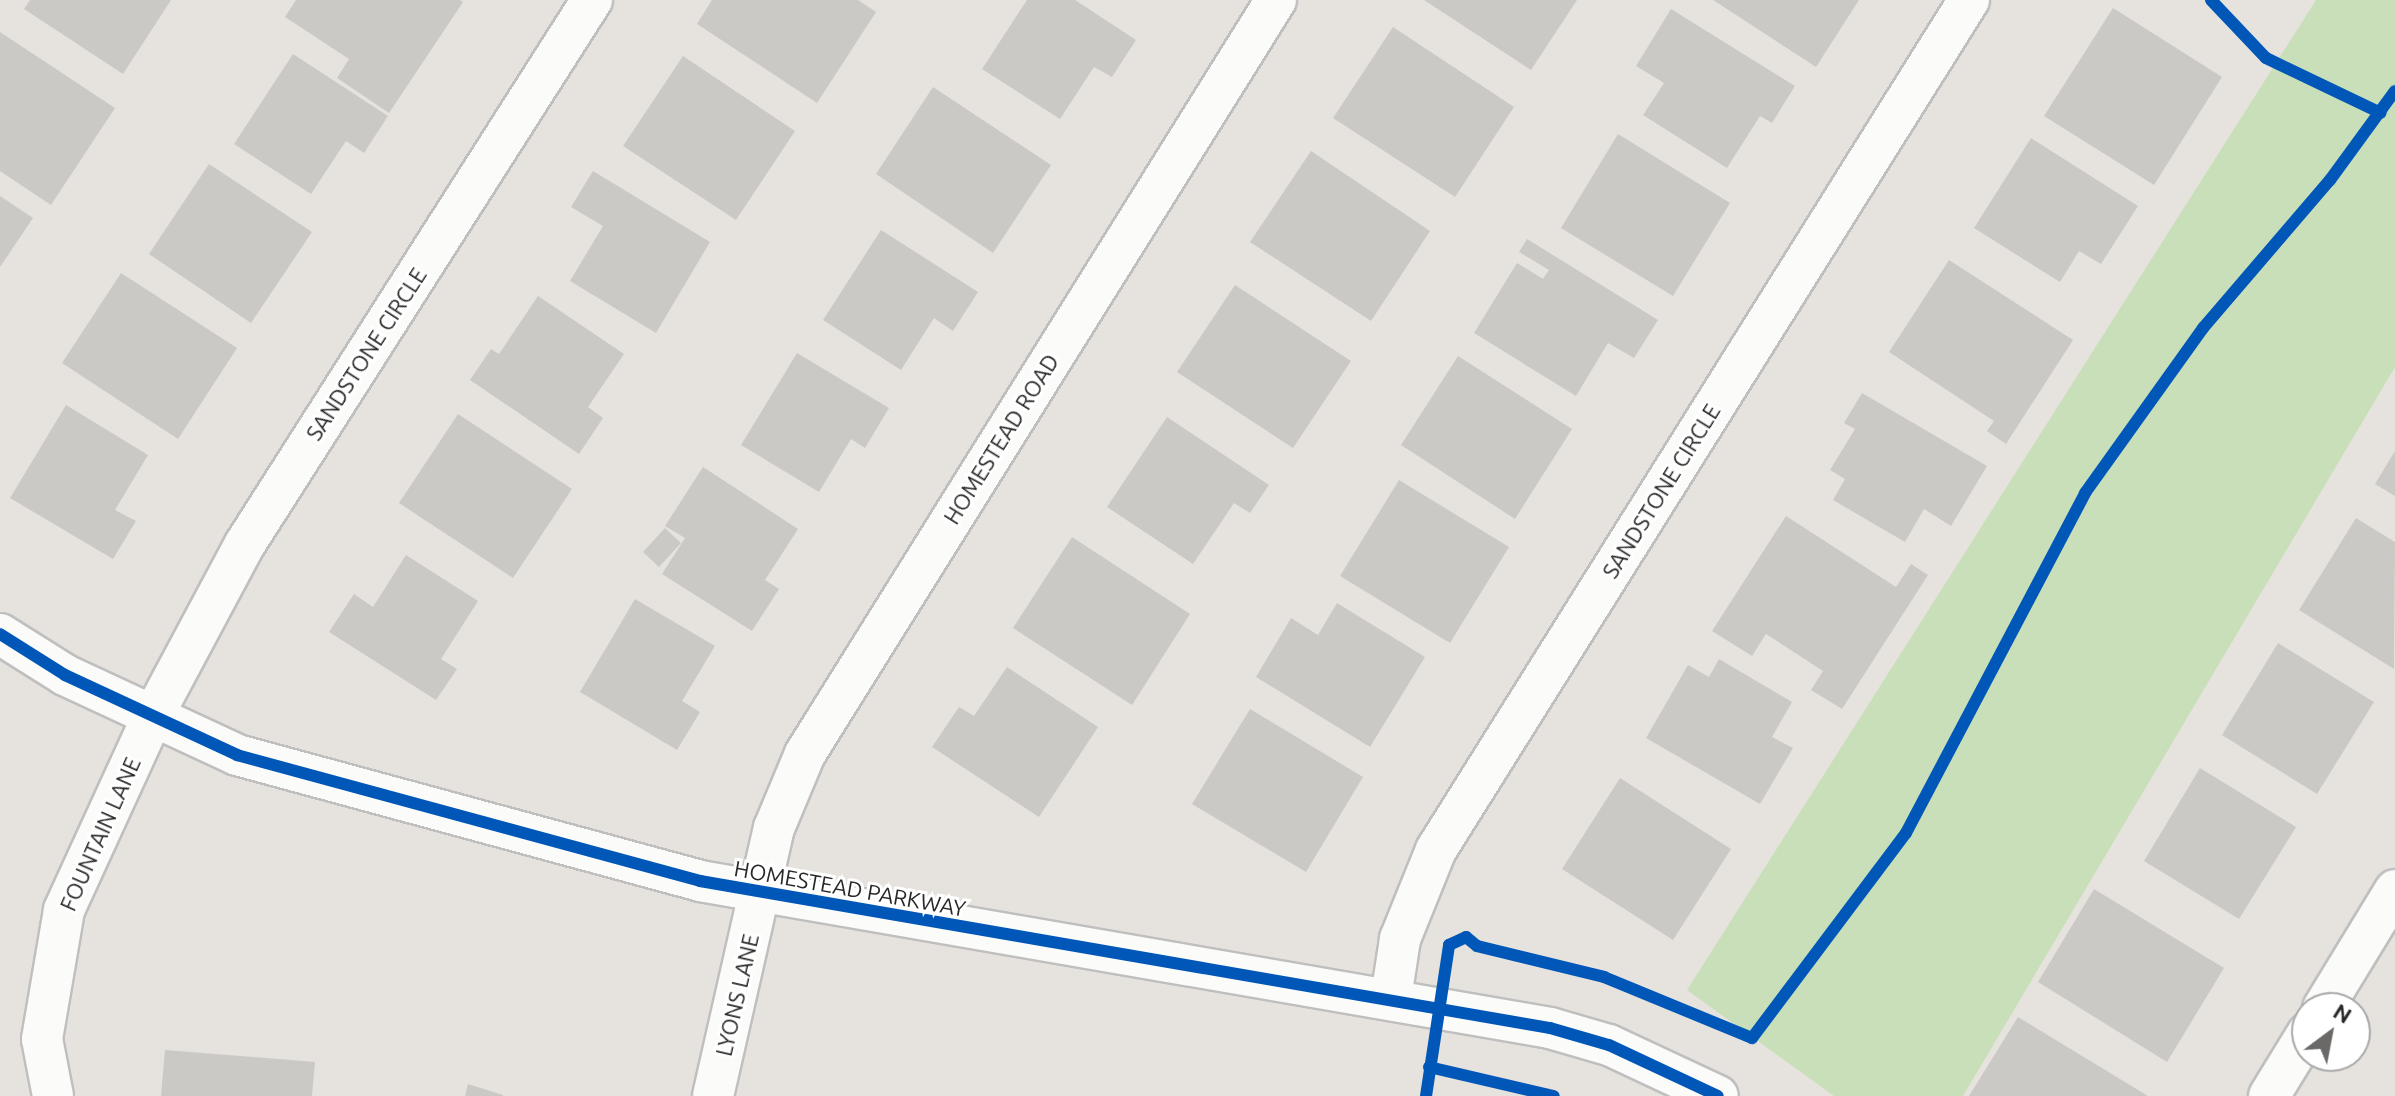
<!DOCTYPE html>
<html>
<head>
<meta charset="utf-8">
<style>
  body { margin:0 }
  #map { position:relative; width:2395px; height:1096px; overflow:hidden; background:#e6e3de; font-family:Ubuntu,sans-serif }
  div>[style] { position:absolute }
  [style*='--x'] { left:calc(var(--x)*1px); top:calc(var(--y)*1px); width:calc(var(--w)*1px); rotate:calc(var(--a)*1deg) }
  .green>* { inset:0; background:#c8dfb9 }
  .building>* { inset:0; background:#cbc9c5 }
  .roads { filter:drop-shadow(2px 0 #c0bfbf) drop-shadow(-2px 0 #c0bfbf) drop-shadow(0 2px #c0bfbf) drop-shadow(0 -2px #c0bfbf) }
  .street>* { height:40px; margin:-20px; padding:0 20px; transform-origin:20px; border-radius:20px; background:#fbfbfa }
  .cycleway>* { height:12px; margin:-6px; padding:0 6px; transform-origin:6px; border-radius:6px; background:#0057b8 }
  span { translate:-50% -50%; white-space:nowrap; text-align:center; line-height:1.15; -webkit-text-stroke:6px #fff; paint-order:stroke }
  .street-label { font-size:22px; color:#282828 }
  .north { position:absolute; left:2291px; top:992px; width:80px; height:80px; box-sizing:border-box; background:#fff; border:2px solid #a9a9a9; border-radius:50%; rotate:32deg; font-size:22px; font-weight:700; line-height:32px; text-align:center; color:#282828 }
  .north::after { content:''; display:block; margin:auto; width:28px; height:36px; background:#6a6968; clip-path:polygon(50% 0,100% 100%,50% 72%,0 100%) }
</style>
</head>
<body>
<div id="map">
  <div class="green">
    <i style="clip-path:polygon(2316px 0,2395px 0,2395px 367px,1963px 1096px,1834px 1096px,1687px 990px)"></i>
  </div>
  <div class="building">
    <i style="clip-path:polygon(30px 0,171px 0,123px 74px,24px 9px)"></i>
    <i style="clip-path:polygon(296px 0,460px 0,463px 2px,389px 113px,337px 78px,349px 59px,285px 17px)"></i>
    <i style="clip-path:polygon(712px 0,858px 0,876px 12px,817px 103px,697px 24px)"></i>
    <i style="clip-path:polygon(1027px 0,1075px 0,1136px 40px,1112px 77px,1094px 67px,1060px 119px,982px 69px)"></i>
    <i style="clip-path:polygon(1424px 0,1577px 0,1531px 70px)"></i>
    <i style="clip-path:polygon(1713px 0,1859px 0,1816px 67px)"></i>
    <i style="clip-path:polygon(2113px 8px,2222px 77px,2154px 185px,2044px 116px)"></i>
    <i style="clip-path:polygon(1671px 9px,1795px 86px,1772px 123px,1760px 116px,1727px 168px,1643px 115px,1664px 83px,1636px 66px)"></i>
    <i style="clip-path:polygon(1393px 27px,1514px 107px,1455px 197px,1333px 118px)"></i>
    <i style="clip-path:polygon(0 32px,115px 108px,51px 205px,0 171px)"></i>
    <i style="clip-path:polygon(293px 54px,388px 116px,364px 153px,346px 141px,311px 194px,234px 144px)"></i>
    <i style="clip-path:polygon(683px 56px,795px 131px,736px 220px,623px 146px)"></i>
    <i style="clip-path:polygon(933px 87px,1051px 165px,993px 253px,876px 174px)"></i>
    <i style="clip-path:polygon(1618px 134px,1730px 203px,1673px 296px,1561px 228px)"></i>
    <i style="clip-path:polygon(2031px 138px,2138px 206px,2101px 264px,2079px 251px,2060px 282px,1974px 228px)"></i>
    <i style="clip-path:polygon(1311px 151px,1430px 231px,1371px 321px,1250px 242px)"></i>
    <i style="clip-path:polygon(209px 164px,312px 232px,251px 323px,149px 254px)"></i>
    <i style="clip-path:polygon(593px 171px,710px 242px,656px 333px,570px 281px,603px 226px,571px 207px)"></i>
    <i style="clip-path:polygon(0 196px,33px 218px,0 267px)"></i>
    <i style="clip-path:polygon(881px 230px,978px 292px,953px 331px,934px 318px,901px 370px,823px 320px)"></i>
    <i style="clip-path:polygon(1527px 239px,1658px 320px,1634px 358px,1608px 343px,1576px 396px,1474px 333px,1517px 263px,1543px 279px,1549px 270px,1519px 252px)"></i>
    <i style="clip-path:polygon(1949px 260px,2073px 340px,2006px 444px,1987px 431px,1994px 421px,1889px 352px)"></i>
    <i style="clip-path:polygon(121px 273px,237px 348px,178px 439px,62px 363px)"></i>
    <i style="clip-path:polygon(1235px 285px,1351px 361px,1293px 448px,1177px 372px)"></i>
    <i style="clip-path:polygon(538px 296px,624px 354px,588px 407px,603px 418px,579px 454px,470px 380px,491px 349px,499px 354px)"></i>
    <i style="clip-path:polygon(797px 353px,889px 408px,865px 448px,851px 439px,819px 492px,741px 445px)"></i>
    <i style="clip-path:polygon(1458px 356px,1572px 429px,1515px 519px,1401px 445px)"></i>
    <i style="clip-path:polygon(1862px 393px,1987px 466px,1951px 526px,1924px 509px,1905px 542px,1833px 500px,1845px 479px,1830px 470px,1855px 429px,1844px 423px)"></i>
    <i style="clip-path:polygon(66px 405px,148px 455px,115px 510px,136px 521px,113px 559px,10px 498px)"></i>
    <i style="clip-path:polygon(458px 414px,572px 489px,513px 578px,399px 503px)"></i>
    <i style="clip-path:polygon(1167px 417px,1269px 485px,1250px 513px,1234px 503px,1193px 564px,1107px 507px)"></i>
    <i style="clip-path:polygon(2395px 451px,2395px 496px,2375px 484px)"></i>
    <i style="clip-path:polygon(703px 467px,798px 529px,765px 580px,779px 589px,752px 631px,662px 574px,685px 538px,665px 526px)"></i>
    <i style="clip-path:polygon(1399px 480px,1509px 547px,1450px 643px,1340px 576px)"></i>
    <i style="clip-path:polygon(1786px 516px,1896px 587px,1911px 564px,1928px 575px,1842px 709px,1811px 690px,1823px 671px,1766px 634px,1752px 656px,1712px 631px)"></i>
    <i style="clip-path:polygon(2356px 518px,2395px 542px,2394px 669px,2299px 610px)"></i>
    <i style="clip-path:polygon(665px 528px,681px 543px,659px 567px,643px 552px)"></i>
    <i style="clip-path:polygon(1072px 537px,1190px 614px,1132px 705px,1013px 628px)"></i>
    <i style="clip-path:polygon(406px 555px,478px 601px,441px 659px,457px 669px,436px 700px,329px 632px,354px 594px,373px 607px)"></i>
    <i style="clip-path:polygon(635px 599px,715px 646px,682px 701px,700px 712px,677px 750px,580px 692px)"></i>
    <i style="clip-path:polygon(1337px 603px,1425px 657px,1370px 747px,1256px 677px,1291px 618px,1318px 635px)"></i>
    <i style="clip-path:polygon(2278px 643px,2374px 702px,2317px 794px,2222px 735px)"></i>
    <i style="clip-path:polygon(1719px 659px,1792px 702px,1772px 737px,1793px 748px,1760px 804px,1646px 738px,1688px 665px,1709px 677px)"></i>
    <i style="clip-path:polygon(1007px 667px,1098px 727px,1039px 817px,932px 747px,959px 707px,974px 716px)"></i>
    <i style="clip-path:polygon(1250px 709px,1363px 777px,1306px 872px,1192px 804px)"></i>
    <i style="clip-path:polygon(2200px 768px,2296px 827px,2239px 919px,2144px 861px)"></i>
    <i style="clip-path:polygon(1620px 778px,1731px 849px,1673px 940px,1562px 869px)"></i>
    <i style="clip-path:polygon(2094px 889px,2224px 968px,2167px 1062px,2038px 982px)"></i>
    <i style="clip-path:polygon(2018px 1017px,2148px 1096px,1969px 1096px)"></i>
    <i style="clip-path:polygon(165px 1050px,315px 1062px,312px 1096px,161px 1096px)"></i>
    <i style="clip-path:polygon(468px 1084px,503px 1095px,503px 1096px,465px 1096px)"></i>
  </div>
  <div class="roads">
    <div class="street">
      <i style="--x:0;--y:634;--w:77;--a:32.2"></i>
      <i style="--x:65;--y:675;--w:190;--a:24.9"></i>
      <i style="--x:237;--y:755;--w:480;--a:15.2"></i>
      <i style="--x:700;--y:881;--w:863;--a:9.81"></i>
      <i style="--x:1550;--y:1028;--w:61;--a:16.1"></i>
      <i style="--x:1609;--y:1045;--w:120;--a:25.1"></i>
      <i style="--x:1391;--y:998;--w:60;--a:-81.3"></i>
      <i style="--x:1400;--y:939;--w:96;--a:-68"></i>
      <i style="--x:1436;--y:850;--w:1003;--a:-57.91"></i>
      <i style="--x:2323;--y:1008;--w:138;--a:-58.6"></i>
      <i style="--x:53;--y:1096;--w:58;--a:-100.9"></i>
      <i style="--x:42;--y:1039;--w:131;--a:-80.3"></i>
      <i style="--x:64;--y:910;--w:213;--a:-65.4"></i>
      <i style="--x:153;--y:716;--w:195;--a:-61.9"></i>
      <i style="--x:245;--y:544;--w:645;--a:-57.47"></i>
      <i style="--x:713;--y:1096;--w:275;--a:-77.2"></i>
      <i style="--x:774;--y:828;--w:80;--a:-67.3"></i>
      <i style="--x:805;--y:754;--w:889;--a:-58.01"></i>
      <i style="--x:2269;--y:1096;--w:73;--a:-58.5"></i>
    </div>
  </div>
  <div class="cycleway">
    <i style="--x:2211;--y:0;--w:80;--a:46.5"></i>
    <i style="--x:2266;--y:58;--w:127;--a:25.6"></i>
    <i style="--x:0;--y:634;--w:77;--a:32.2"></i>
    <i style="--x:65;--y:675;--w:190;--a:24.9"></i>
    <i style="--x:237;--y:755;--w:480;--a:15.2"></i>
    <i style="--x:700;--y:881;--w:863;--a:9.81"></i>
    <i style="--x:1550;--y:1028;--w:61;--a:16.1"></i>
    <i style="--x:1609;--y:1045;--w:120;--a:25.1"></i>
    <i style="--x:1429;--y:1067;--w:128;--a:13.1"></i>
    <i style="--x:1426;--y:1096;--w:153;--a:-81.3"></i>
    <i style="--x:1449;--y:945;--w:19;--a:-25"></i>
    <i style="--x:1466;--y:937;--w:14;--a:39"></i>
    <i style="--x:1477;--y:946;--w:131;--a:13.7"></i>
    <i style="--x:1604;--y:977;--w:160;--a:22.4"></i>
    <i style="--x:1752;--y:1038;--w:256;--a:-53.1"></i>
    <i style="--x:1906;--y:833;--w:384;--a:-62.2"></i>
    <i style="--x:2085;--y:493;--w:203;--a:-54.4"></i>
    <i style="--x:2203;--y:328;--w:195;--a:-49.4"></i>
    <i style="--x:2330;--y:180;--w:110;--a:-53.9"></i>
  </div>
  <div class="street-label">
    <span style="left:366px;top:354px;rotate:-57deg">SANDSTONE CIRCLE</span>
    <span style="left:1001px;top:439px;rotate:-58deg">HOMESTEAD ROAD</span>
    <span style="left:1661px;top:491px;rotate:-58deg">SANDSTONE CIRCLE</span>
    <span style="left:100px;top:834px;rotate:-66deg">FOUNTAIN LANE</span>
    <span style="left:850px;top:888px;rotate:10deg">HOMESTEAD PARKWAY</span>
    <span style="left:737px;top:995px;rotate:-77deg">LYONS LANE</span>
  </div>
  <div class="north">N</div>
</div>
</body>
</html>
